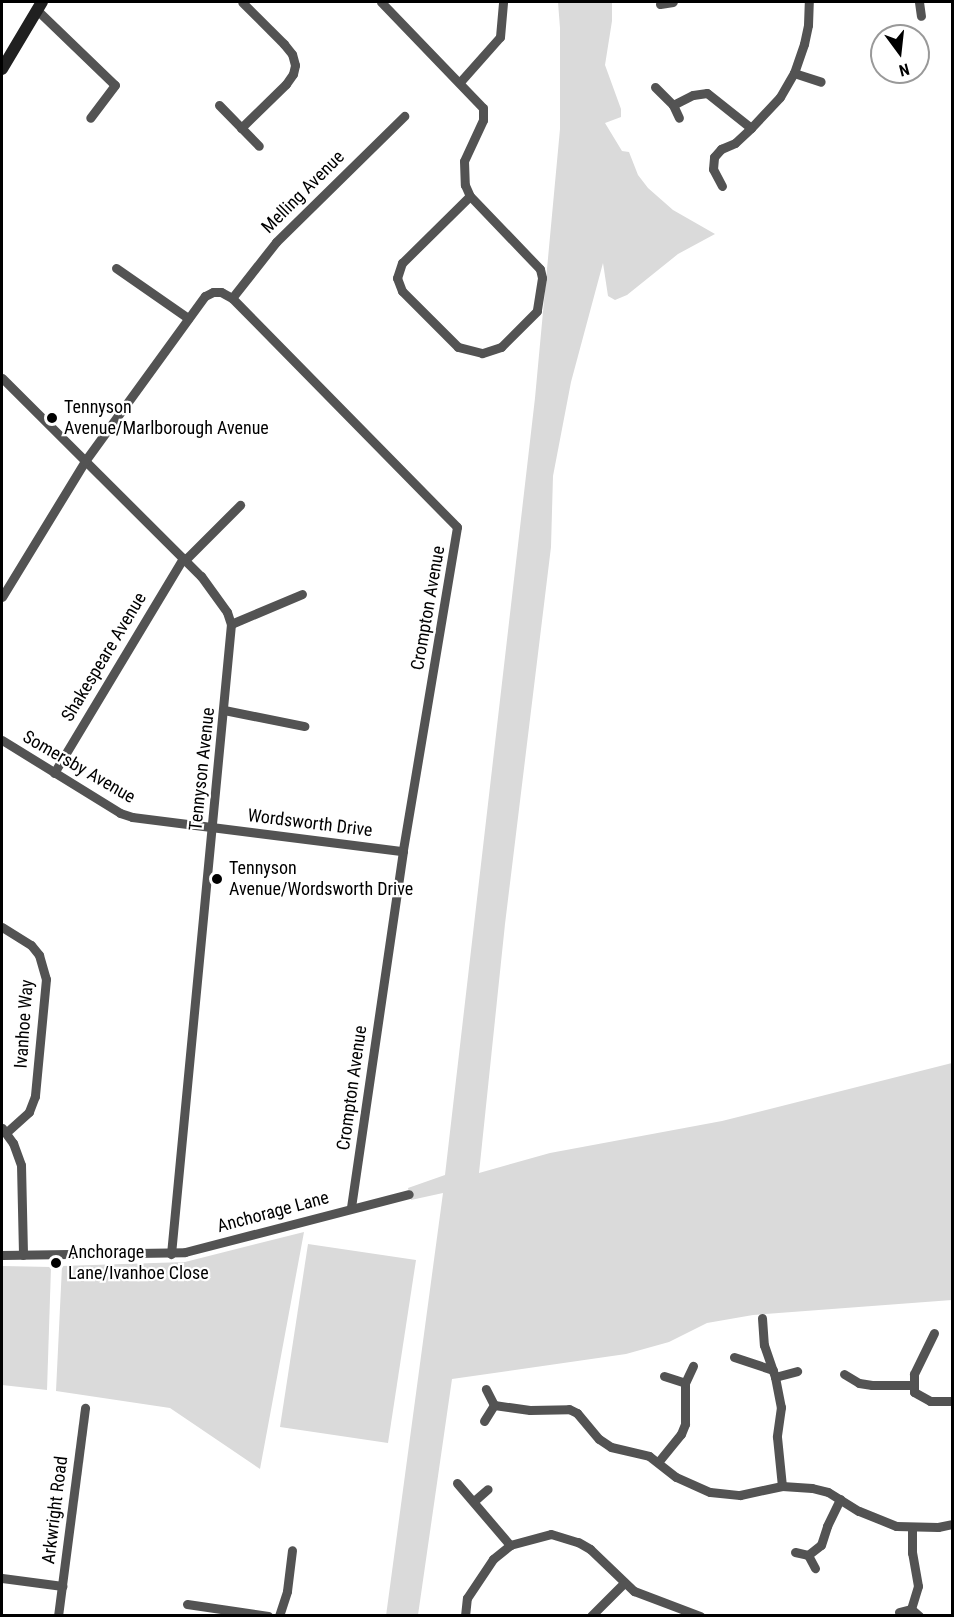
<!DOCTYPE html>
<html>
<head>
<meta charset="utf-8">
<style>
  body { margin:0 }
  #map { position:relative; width:954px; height:1617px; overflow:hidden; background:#fff; font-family:"Roboto Condensed",sans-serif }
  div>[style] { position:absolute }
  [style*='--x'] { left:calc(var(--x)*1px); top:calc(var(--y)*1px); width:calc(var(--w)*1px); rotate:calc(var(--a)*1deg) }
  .green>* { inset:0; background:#dadada }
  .street>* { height:9px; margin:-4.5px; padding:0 4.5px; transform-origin:4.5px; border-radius:4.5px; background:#535353 }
  .secondary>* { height:12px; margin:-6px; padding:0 6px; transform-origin:6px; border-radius:6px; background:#202020 }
  .dots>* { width:16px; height:16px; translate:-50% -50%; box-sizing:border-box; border:3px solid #fff; border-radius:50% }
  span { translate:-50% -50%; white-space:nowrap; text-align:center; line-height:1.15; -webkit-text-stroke:4.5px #fff; paint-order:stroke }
  .street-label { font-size:18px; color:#000 }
  .poi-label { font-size:18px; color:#000 }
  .left { translate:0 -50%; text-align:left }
  .frame { position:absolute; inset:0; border:3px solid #000; pointer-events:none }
  .north { position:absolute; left:870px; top:24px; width:60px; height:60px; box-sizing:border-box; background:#fff; border:2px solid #999; border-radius:50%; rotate:165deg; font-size:16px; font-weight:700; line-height:24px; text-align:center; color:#000 }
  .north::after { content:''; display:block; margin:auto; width:21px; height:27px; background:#000; clip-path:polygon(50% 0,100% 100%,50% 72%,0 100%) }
</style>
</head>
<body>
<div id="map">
  <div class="green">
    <i style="clip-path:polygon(558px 2px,612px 2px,612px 21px,605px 65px,621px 109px,621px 117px,605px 123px,622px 151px,629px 152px,638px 175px,648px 188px,673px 210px,715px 234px,678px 254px,627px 295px,615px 300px,608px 296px,603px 263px,571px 382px,553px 476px,551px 547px,505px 924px,479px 1173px,550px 1153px,722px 1121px,952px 1063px,952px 1300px,753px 1315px,707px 1323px,669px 1342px,626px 1354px,452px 1379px,418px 1615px,386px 1616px,443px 1193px,411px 1200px,408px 1188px,445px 1175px,535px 398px,560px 129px,560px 28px)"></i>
    <i style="clip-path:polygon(304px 1232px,260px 1469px,170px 1408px,56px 1391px,62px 1266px,185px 1262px)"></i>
    <i style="clip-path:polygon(308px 1244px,416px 1260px,388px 1443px,280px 1427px)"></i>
    <i style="clip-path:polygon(2px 1266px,51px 1267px,47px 1390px,2px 1385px)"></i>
  </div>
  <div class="street">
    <i style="--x:381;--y:2;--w:147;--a:46.1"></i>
    <i style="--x:483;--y:108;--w:12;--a:90"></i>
    <i style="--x:483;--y:120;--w:45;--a:114.9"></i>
    <i style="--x:464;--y:161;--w:24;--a:88"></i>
    <i style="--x:465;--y:185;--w:12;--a:66"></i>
    <i style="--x:470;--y:196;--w:101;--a:46.2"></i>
    <i style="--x:540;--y:269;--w:9;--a:77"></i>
    <i style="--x:542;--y:278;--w:33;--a:99"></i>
    <i style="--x:537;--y:311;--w:51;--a:135"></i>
    <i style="--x:501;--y:347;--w:20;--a:162"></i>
    <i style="--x:482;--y:353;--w:25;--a:-166"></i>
    <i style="--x:458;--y:347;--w:79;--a:-135"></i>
    <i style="--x:402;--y:291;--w:14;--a:-111"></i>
    <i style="--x:397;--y:278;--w:16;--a:-72"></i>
    <i style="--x:402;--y:263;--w:95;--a:-44.6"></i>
    <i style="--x:919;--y:2;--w:14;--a:82"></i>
    <i style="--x:660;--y:4;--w:13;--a:-9"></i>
    <i style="--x:37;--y:10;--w:108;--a:43.9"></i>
    <i style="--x:115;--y:85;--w:41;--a:127.1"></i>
    <i style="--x:794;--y:73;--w:28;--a:18"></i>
    <i style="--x:460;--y:82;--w:60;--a:-48.4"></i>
    <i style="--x:500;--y:37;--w:35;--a:-85"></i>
    <i style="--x:655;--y:87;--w:25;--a:45"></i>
    <i style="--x:673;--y:105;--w:14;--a:65"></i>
    <i style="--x:219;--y:105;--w:57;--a:45.7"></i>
    <i style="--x:673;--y:105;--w:22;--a:-27"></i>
    <i style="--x:693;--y:95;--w:14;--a:-8"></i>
    <i style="--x:707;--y:93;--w:56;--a:38.5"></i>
    <i style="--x:241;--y:128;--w:63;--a:-44.4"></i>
    <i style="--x:286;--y:84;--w:12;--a:-55"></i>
    <i style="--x:293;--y:74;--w:9;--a:-77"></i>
    <i style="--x:295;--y:65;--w:11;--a:-105"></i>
    <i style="--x:292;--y:54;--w:13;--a:-129"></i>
    <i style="--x:284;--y:44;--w:59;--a:-135"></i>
    <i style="--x:722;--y:186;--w:19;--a:-118"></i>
    <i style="--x:713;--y:169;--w:12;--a:-85"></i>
    <i style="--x:714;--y:157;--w:11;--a:-49"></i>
    <i style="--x:721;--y:149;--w:15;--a:-23"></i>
    <i style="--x:735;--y:143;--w:22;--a:-43"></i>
    <i style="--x:751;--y:128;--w:42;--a:-46.9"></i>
    <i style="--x:780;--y:97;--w:28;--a:-60"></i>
    <i style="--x:794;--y:73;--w:31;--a:-71"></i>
    <i style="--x:804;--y:44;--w:19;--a:-78"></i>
    <i style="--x:808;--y:25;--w:23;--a:-88"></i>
    <i style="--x:116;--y:268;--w:88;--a:34.8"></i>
    <i style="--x:232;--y:298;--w:71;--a:-51.8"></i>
    <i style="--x:276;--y:242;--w:180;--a:-44.5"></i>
    <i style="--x:2;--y:378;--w:281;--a:44.9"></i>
    <i style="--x:201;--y:576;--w:44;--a:54.2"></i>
    <i style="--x:227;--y:612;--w:13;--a:72"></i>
    <i style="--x:231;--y:624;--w:633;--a:95.44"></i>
    <i style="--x:185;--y:560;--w:78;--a:-45"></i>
    <i style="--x:2;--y:597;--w:159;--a:-58.6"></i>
    <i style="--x:85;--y:461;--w:204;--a:-54"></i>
    <i style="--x:205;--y:296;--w:9;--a:-27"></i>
    <i style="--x:213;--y:292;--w:8;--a:0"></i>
    <i style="--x:221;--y:292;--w:13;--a:29"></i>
    <i style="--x:232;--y:298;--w:321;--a:45.5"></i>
    <i style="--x:457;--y:527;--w:328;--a:99.5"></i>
    <i style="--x:403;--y:851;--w:361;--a:98.3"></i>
    <i style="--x:231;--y:624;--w:77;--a:-22.9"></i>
    <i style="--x:224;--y:710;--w:82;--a:11.3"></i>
    <i style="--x:2;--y:740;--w:139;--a:31.7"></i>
    <i style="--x:120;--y:813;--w:13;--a:18"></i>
    <i style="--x:132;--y:817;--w:273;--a:7.2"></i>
    <i style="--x:54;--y:773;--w:251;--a:-59"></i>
    <i style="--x:2;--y:927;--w:34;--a:32"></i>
    <i style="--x:31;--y:945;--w:13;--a:51"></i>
    <i style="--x:39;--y:955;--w:25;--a:74"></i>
    <i style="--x:46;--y:979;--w:118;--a:95.4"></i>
    <i style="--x:35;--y:1096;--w:17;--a:111"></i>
    <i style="--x:29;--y:1112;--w:31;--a:138"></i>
    <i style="--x:2;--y:1128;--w:19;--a:54"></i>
    <i style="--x:13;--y:1143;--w:23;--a:70"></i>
    <i style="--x:21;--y:1165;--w:90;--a:88.7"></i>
    <i style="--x:2;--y:1255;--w:183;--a:-0.9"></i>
    <i style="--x:185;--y:1252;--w:231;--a:-14.5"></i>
    <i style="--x:762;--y:1318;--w:27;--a:86"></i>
    <i style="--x:764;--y:1345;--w:34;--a:71"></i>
    <i style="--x:775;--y:1377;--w:31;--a:79"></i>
    <i style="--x:781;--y:1407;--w:30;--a:98"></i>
    <i style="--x:777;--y:1437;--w:49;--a:84.2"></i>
    <i style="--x:934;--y:1333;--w:46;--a:116"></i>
    <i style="--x:914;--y:1374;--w:18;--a:90"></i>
    <i style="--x:914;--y:1392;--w:18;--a:29"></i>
    <i style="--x:930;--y:1401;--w:22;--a:0"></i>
    <i style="--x:734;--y:1357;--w:41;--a:18.4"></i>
    <i style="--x:844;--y:1374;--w:17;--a:31"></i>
    <i style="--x:859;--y:1383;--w:13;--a:9"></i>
    <i style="--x:872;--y:1385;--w:40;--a:0"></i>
    <i style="--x:664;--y:1376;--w:22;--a:18"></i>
    <i style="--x:775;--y:1377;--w:23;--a:-15"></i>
    <i style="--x:494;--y:1405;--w:36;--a:8"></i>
    <i style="--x:530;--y:1410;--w:39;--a:-1"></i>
    <i style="--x:569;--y:1409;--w:9;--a:27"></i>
    <i style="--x:577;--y:1413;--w:34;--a:50"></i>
    <i style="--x:599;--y:1439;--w:14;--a:34"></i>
    <i style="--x:611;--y:1447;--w:39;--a:13"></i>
    <i style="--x:649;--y:1456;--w:34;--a:38"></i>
    <i style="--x:676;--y:1477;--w:37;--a:24"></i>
    <i style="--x:710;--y:1492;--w:30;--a:6"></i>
    <i style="--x:740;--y:1495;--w:43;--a:-12.1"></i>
    <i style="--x:782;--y:1486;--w:30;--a:4"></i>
    <i style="--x:812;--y:1488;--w:16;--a:14"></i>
    <i style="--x:828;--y:1492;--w:36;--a:32"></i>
    <i style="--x:859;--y:1511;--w:40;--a:22"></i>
    <i style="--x:896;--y:1526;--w:42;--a:1.4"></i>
    <i style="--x:938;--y:1527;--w:14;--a:-12"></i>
    <i style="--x:484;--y:1421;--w:19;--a:-58"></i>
    <i style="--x:494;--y:1405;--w:18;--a:-117"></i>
    <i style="--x:659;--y:1461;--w:35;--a:-51"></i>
    <i style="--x:681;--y:1434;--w:11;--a:-68"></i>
    <i style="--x:685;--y:1424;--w:41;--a:-90"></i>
    <i style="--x:685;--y:1383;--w:19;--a:-65"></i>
    <i style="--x:457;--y:1483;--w:82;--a:49.5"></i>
    <i style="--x:474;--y:1501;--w:18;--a:-41"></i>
    <i style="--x:795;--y:1552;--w:13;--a:13"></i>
    <i style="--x:808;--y:1555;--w:15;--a:62"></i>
    <i style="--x:808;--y:1555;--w:16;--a:-38"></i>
    <i style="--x:821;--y:1545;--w:20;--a:-72"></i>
    <i style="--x:827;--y:1526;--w:30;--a:-64"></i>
    <i style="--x:2;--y:1578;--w:61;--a:7.6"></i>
    <i style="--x:187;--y:1604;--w:82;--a:8.4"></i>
    <i style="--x:911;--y:1609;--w:24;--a:-73"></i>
    <i style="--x:918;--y:1586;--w:34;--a:-100"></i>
    <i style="--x:912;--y:1553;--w:25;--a:-90"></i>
    <i style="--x:899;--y:1612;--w:12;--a:-14"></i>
    <i style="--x:911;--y:1609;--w:11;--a:41"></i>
    <i style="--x:58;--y:1616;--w:210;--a:-82.6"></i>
    <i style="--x:279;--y:1616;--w:26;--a:-72"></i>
    <i style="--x:287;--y:1591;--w:41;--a:-83"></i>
    <i style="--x:465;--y:1616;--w:18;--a:-84"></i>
    <i style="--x:467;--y:1598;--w:47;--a:-56.3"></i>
    <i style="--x:493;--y:1559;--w:22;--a:-39"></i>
    <i style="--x:510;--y:1545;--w:42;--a:-15"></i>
    <i style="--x:551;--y:1534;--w:28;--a:17"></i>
    <i style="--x:578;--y:1542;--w:14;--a:30"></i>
    <i style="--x:590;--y:1549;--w:61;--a:43.7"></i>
    <i style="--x:634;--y:1591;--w:71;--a:20.7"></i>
    <i style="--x:591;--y:1616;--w:47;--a:-45"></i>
  </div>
  <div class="secondary">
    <i style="--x:2;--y:69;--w:78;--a:-59.2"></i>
  </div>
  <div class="dots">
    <i style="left:52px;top:418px;background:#000"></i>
    <i style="left:217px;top:879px;background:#000"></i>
    <i style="left:56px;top:1263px;background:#000"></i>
  </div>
  <div class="street-label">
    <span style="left:303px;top:192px;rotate:-45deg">Melling Avenue</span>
    <span style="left:428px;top:608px;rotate:-80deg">Crompton Avenue</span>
    <span style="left:104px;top:657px;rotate:-59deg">Shakespeare Avenue</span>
    <span style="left:79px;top:767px;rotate:30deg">Somersby Avenue</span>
    <span style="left:202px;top:769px;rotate:-84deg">Tennyson Avenue</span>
    <span style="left:310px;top:823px;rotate:7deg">Wordsworth Drive</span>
    <span style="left:24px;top:1024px;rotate:-86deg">Ivanhoe Way</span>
    <span style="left:352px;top:1088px;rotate:-82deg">Crompton Avenue</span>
    <span style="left:273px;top:1212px;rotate:-15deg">Anchorage Lane</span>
    <span style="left:55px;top:1510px;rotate:-83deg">Arkwright Road</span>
  </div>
  <div class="poi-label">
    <span class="left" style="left:64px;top:418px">Tennyson<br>Avenue/Marlborough Avenue</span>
    <span class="left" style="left:229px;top:879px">Tennyson<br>Avenue/Wordsworth Drive</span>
    <span class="left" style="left:68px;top:1263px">Anchorage<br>Lane/Ivanhoe Close</span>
  </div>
  <div class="frame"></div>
  <div class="north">N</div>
</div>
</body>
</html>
